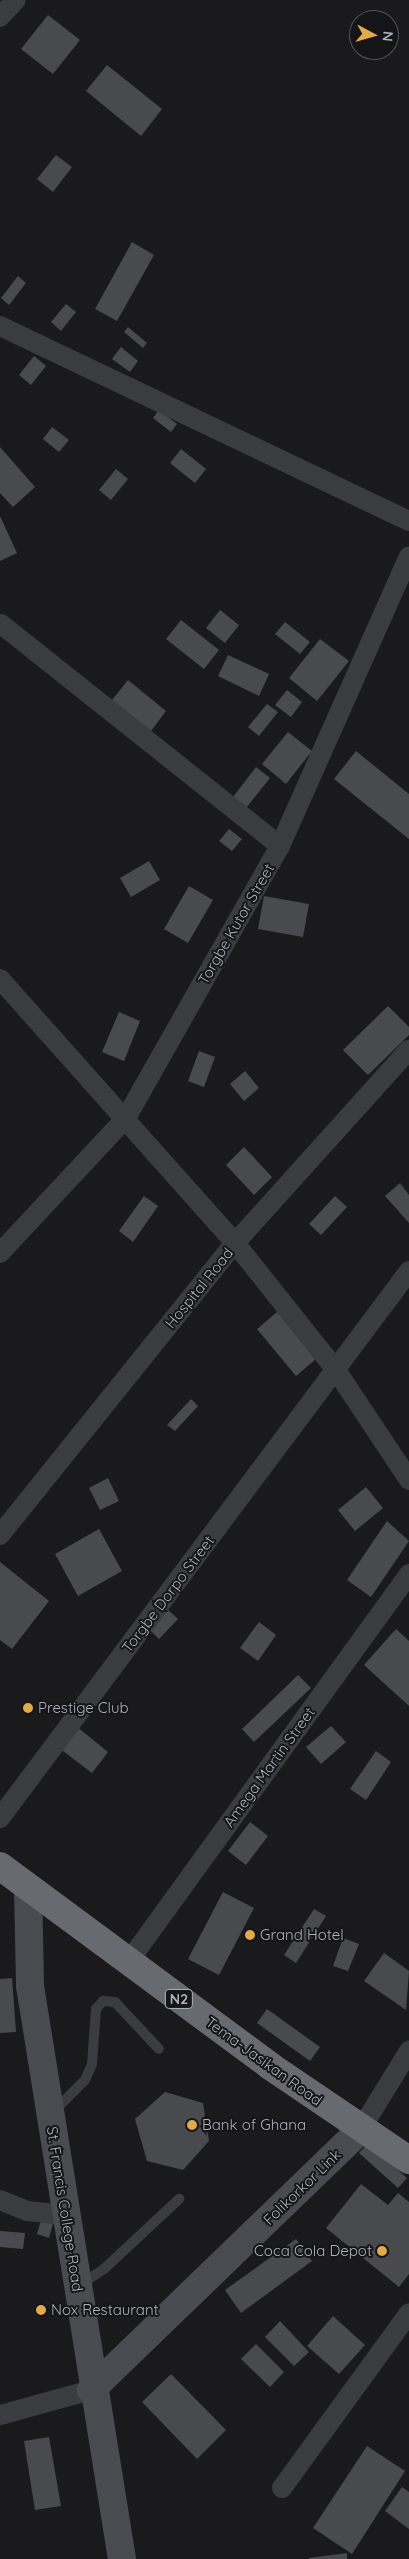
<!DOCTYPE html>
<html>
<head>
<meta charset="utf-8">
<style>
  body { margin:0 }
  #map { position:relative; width:409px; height:2559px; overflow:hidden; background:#1a1a1c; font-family:Quicksand,sans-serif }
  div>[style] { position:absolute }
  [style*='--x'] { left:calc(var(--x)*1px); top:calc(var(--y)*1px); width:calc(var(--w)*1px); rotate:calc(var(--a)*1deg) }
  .building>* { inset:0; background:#494a4e }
  .lane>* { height:10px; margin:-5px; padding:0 5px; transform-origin:5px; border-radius:5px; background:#3b3c40 }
  .street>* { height:20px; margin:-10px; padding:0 10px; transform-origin:10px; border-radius:10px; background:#3b3c40 }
  .secondary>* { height:28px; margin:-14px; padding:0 14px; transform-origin:14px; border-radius:14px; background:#494b50 }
  .highway>* { height:28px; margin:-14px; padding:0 14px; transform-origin:14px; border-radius:14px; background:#686a71 }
  .dots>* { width:14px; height:14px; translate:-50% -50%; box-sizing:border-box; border:2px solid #151517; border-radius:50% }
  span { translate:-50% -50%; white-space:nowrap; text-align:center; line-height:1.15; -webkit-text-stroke:4px #151517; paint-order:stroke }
  .shield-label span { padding:1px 4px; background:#151517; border:1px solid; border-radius:4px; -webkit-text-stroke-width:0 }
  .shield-label { font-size:14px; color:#adb2ba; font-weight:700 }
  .street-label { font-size:15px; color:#adb2ba }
  .poi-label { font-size:15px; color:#adb2ba }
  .left { translate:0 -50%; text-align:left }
  .right { translate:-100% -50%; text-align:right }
  .north { position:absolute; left:349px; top:10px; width:50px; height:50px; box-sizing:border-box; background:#151517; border:1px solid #525458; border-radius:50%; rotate:96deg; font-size:14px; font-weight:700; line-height:20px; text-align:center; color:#adb2ba }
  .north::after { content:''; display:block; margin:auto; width:18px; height:22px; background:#e0aa4d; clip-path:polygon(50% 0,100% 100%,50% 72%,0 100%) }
</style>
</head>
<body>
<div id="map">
  <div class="building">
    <i style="clip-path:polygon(48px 15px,80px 40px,53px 74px,21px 49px)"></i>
    <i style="clip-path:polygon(107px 65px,162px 109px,141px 136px,86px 91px)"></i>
    <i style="clip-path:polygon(56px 155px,72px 167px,53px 192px,37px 179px)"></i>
    <i style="clip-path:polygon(132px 242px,154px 255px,117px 321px,95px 309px)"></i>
    <i style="clip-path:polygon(18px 276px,26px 283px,9px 305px,1px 298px)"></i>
    <i style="clip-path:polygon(66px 304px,76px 312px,61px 331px,51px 322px)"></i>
    <i style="clip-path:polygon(128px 327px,147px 343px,143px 348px,124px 332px)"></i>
    <i style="clip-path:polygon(121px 347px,138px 361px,130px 372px,112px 359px)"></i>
    <i style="clip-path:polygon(34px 356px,46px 366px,31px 385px,19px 375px)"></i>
    <i style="clip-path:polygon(159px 410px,177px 424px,171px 432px,153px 418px)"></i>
    <i style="clip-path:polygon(52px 427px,69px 440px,59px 452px,43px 439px)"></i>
    <i style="clip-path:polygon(0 447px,35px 487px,13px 507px,0 493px)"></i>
    <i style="clip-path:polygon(181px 449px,206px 469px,195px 483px,170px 463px)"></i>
    <i style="clip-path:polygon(116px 469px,128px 479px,111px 500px,99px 490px)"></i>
    <i style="clip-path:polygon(0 516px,17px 553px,0 561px)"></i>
    <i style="clip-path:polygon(220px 610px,239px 625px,225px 643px,206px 628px)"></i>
    <i style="clip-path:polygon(181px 620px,219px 650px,204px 669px,166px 639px)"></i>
    <i style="clip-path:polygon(285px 622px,310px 642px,300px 654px,275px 634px)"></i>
    <i style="clip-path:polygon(320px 639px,349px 661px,317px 701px,289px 678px)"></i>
    <i style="clip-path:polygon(228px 655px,269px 674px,259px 696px,218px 676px)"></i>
    <i style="clip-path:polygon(128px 680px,166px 711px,151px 731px,112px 700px)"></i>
    <i style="clip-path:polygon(287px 690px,302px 702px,291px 717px,275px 705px)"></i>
    <i style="clip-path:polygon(267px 704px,278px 712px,259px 736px,248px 727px)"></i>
    <i style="clip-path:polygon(288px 732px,312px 751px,286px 784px,262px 764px)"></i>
    <i style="clip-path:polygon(356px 751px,409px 794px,409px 839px,334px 779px)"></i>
    <i style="clip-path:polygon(256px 767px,270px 778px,246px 808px,233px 797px)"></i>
    <i style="clip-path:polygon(229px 829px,242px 839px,232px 851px,219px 841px)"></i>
    <i style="clip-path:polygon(149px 861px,160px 880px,131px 897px,120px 878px)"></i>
    <i style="clip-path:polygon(189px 886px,213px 900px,188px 943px,164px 929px)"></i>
    <i style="clip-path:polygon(264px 896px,309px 904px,303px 937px,258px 929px)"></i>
    <i style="clip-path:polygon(388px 1006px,409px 1027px,409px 1035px,368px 1075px,343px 1050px)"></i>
    <i style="clip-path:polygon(119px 1012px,140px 1021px,124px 1061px,102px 1052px)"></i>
    <i style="clip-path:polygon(199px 1051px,215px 1057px,204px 1087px,188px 1081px)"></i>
    <i style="clip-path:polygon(245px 1071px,259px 1088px,244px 1101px,230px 1084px)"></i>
    <i style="clip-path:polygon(244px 1147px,272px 1177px,254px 1195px,226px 1165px)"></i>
    <i style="clip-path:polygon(400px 1183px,409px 1195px,409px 1223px,385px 1196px)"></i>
    <i style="clip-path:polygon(144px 1196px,158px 1206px,133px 1242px,119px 1231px)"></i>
    <i style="clip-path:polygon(335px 1196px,347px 1207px,321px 1235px,309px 1224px)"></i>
    <i style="clip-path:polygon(277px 1312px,316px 1359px,296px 1376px,257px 1329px)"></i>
    <i style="clip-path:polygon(191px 1399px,198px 1406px,175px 1431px,167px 1425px)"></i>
    <i style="clip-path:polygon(108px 1478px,119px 1501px,100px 1510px,89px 1488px)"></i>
    <i style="clip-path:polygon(366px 1487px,383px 1508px,355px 1531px,338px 1510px)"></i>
    <i style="clip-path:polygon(387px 1521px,409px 1541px,371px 1597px,347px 1580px)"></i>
    <i style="clip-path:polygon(99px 1529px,122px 1571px,78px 1596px,55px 1554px)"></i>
    <i style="clip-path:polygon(0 1562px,49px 1601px,12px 1649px,0 1640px)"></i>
    <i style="clip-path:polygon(167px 1609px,178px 1619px,159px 1639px,149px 1629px)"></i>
    <i style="clip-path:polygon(259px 1622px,276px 1635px,258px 1661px,240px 1648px)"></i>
    <i style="clip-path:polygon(396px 1629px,409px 1641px,409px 1706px,364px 1665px)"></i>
    <i style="clip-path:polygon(298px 1675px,311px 1688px,254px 1742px,242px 1729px)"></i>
    <i style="clip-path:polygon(76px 1726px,108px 1752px,92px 1773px,59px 1748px)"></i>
    <i style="clip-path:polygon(331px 1726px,346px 1742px,321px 1764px,306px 1747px)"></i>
    <i style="clip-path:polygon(376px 1751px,391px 1762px,366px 1800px,350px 1789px)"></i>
    <i style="clip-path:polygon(250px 1822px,268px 1836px,246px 1865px,228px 1851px)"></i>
    <i style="clip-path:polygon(223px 1892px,254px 1908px,219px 1975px,188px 1959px)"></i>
    <i style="clip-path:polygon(314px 1909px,326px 1916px,296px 1963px,284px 1955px)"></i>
    <i style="clip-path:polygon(343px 1938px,359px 1944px,348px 1971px,333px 1966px)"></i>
    <i style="clip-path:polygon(384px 1953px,409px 1971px,406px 2010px,364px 1981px)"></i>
    <i style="clip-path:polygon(12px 1978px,16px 2032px,0 2033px,0 1979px)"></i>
    <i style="clip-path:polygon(267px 2009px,320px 2047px,310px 2061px,257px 2023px)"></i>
    <i style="clip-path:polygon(165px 2092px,203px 2103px,209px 2141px,183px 2170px,147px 2161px,135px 2119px)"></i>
    <i style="clip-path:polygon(368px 2143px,407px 2178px,398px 2188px,359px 2153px)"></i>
    <i style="clip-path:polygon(361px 2184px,388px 2205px,398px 2193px,409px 2202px,409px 2274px,399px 2287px,326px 2228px)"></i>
    <i style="clip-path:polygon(42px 2217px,54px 2220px,49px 2238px,37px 2234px)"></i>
    <i style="clip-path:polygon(0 2231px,25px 2233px,23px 2249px,0 2247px)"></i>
    <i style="clip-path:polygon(296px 2239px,312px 2261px,241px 2313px,225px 2290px)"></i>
    <i style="clip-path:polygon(333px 2316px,365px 2345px,339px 2374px,307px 2346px)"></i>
    <i style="clip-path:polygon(280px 2321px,309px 2352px,294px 2366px,265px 2337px)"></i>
    <i style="clip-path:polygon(256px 2344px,284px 2372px,270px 2387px,241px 2359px)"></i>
    <i style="clip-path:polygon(171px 2374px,226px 2430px,197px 2459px,142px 2402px)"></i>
    <i style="clip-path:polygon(49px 2437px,61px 2506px,35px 2510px,24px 2441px)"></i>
    <i style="clip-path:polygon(367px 2446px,405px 2471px,352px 2554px,313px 2528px)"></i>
    <i style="clip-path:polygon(402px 2487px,409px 2492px,409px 2529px,385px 2511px)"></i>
    <i style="clip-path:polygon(347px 2553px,347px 2559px,309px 2559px,309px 2558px)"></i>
  </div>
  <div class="lane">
    <i style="--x:53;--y:2112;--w:45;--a:-45"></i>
    <i style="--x:85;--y:2080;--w:17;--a:-66"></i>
    <i style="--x:92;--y:2064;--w:55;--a:-85.8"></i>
    <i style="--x:96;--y:2009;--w:11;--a:-49"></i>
    <i style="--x:103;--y:2001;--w:12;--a:5"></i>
    <i style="--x:115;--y:2002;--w:64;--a:46.9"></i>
    <i style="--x:80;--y:2285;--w:29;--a:-34"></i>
    <i style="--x:104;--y:2269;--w:103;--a:-43"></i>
  </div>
  <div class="street">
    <i style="--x:0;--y:17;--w:23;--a:-47"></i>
    <i style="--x:0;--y:326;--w:453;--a:25.5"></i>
    <i style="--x:1;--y:624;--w:357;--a:38.5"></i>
    <i style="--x:0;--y:979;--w:353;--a:48.3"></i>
    <i style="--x:235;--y:1243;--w:162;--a:51.5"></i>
    <i style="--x:336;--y:1370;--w:132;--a:56.4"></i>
    <i style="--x:0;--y:1253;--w:185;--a:-47"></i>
    <i style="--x:126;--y:1118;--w:313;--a:-60.5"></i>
    <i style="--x:280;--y:846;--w:317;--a:-66"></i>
    <i style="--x:0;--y:1535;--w:375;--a:-51.2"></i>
    <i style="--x:235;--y:1243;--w:260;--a:-48"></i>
    <i style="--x:0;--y:1818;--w:683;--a:-53.21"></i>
    <i style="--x:129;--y:1961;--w:478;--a:-54.1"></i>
    <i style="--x:361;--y:2129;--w:92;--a:-58.4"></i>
    <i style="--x:0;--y:2200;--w:29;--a:22"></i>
    <i style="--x:27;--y:2211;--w:40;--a:5.7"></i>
    <i style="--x:0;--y:2415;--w:94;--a:-15.4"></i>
    <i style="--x:282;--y:2488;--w:216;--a:-54"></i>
  </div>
  <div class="secondary">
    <i style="--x:28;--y:1888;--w:98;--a:88.8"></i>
    <i style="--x:30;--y:1986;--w:580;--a:80.88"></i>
    <i style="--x:91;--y:2390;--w:376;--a:-44"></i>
  </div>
  <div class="highway">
    <i style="--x:0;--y:1866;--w:336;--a:36.5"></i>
    <i style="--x:270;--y:2066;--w:168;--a:34.1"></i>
  </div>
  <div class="dots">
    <i style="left:28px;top:1708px;background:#e0aa4d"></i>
    <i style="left:250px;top:1935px;background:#e0aa4d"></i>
    <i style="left:192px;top:2125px;background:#e0aa4d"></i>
    <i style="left:382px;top:2251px;background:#e0aa4d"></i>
    <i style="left:41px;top:2310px;background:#e0aa4d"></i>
  </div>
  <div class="shield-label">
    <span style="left:179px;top:1999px">N2</span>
  </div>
  <div class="street-label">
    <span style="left:236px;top:924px;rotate:-60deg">Torgbe Kutor Street</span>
    <span style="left:199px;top:1288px;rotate:-51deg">Hospital Road</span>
    <span style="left:168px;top:1594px;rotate:-53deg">Torgbe Dorpo Street</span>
    <span style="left:269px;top:1767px;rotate:-54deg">Amega Martin Street</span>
    <span style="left:264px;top:2061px;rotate:36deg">Tema-Jasikan Road</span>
    <span style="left:302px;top:2187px;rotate:-44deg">Folikorkor Link</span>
    <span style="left:65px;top:2209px;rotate:81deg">St. Francis College Road</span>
  </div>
  <div class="poi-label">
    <span class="left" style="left:38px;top:1708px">Prestige Club</span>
    <span class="left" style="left:260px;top:1935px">Grand Hotel</span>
    <span class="left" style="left:202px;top:2125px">Bank of Ghana</span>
    <span class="right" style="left:372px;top:2251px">Coca Cola Depot</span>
    <span class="left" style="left:51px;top:2310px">Nox Restaurant</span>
  </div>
  <div class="north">N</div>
</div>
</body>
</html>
